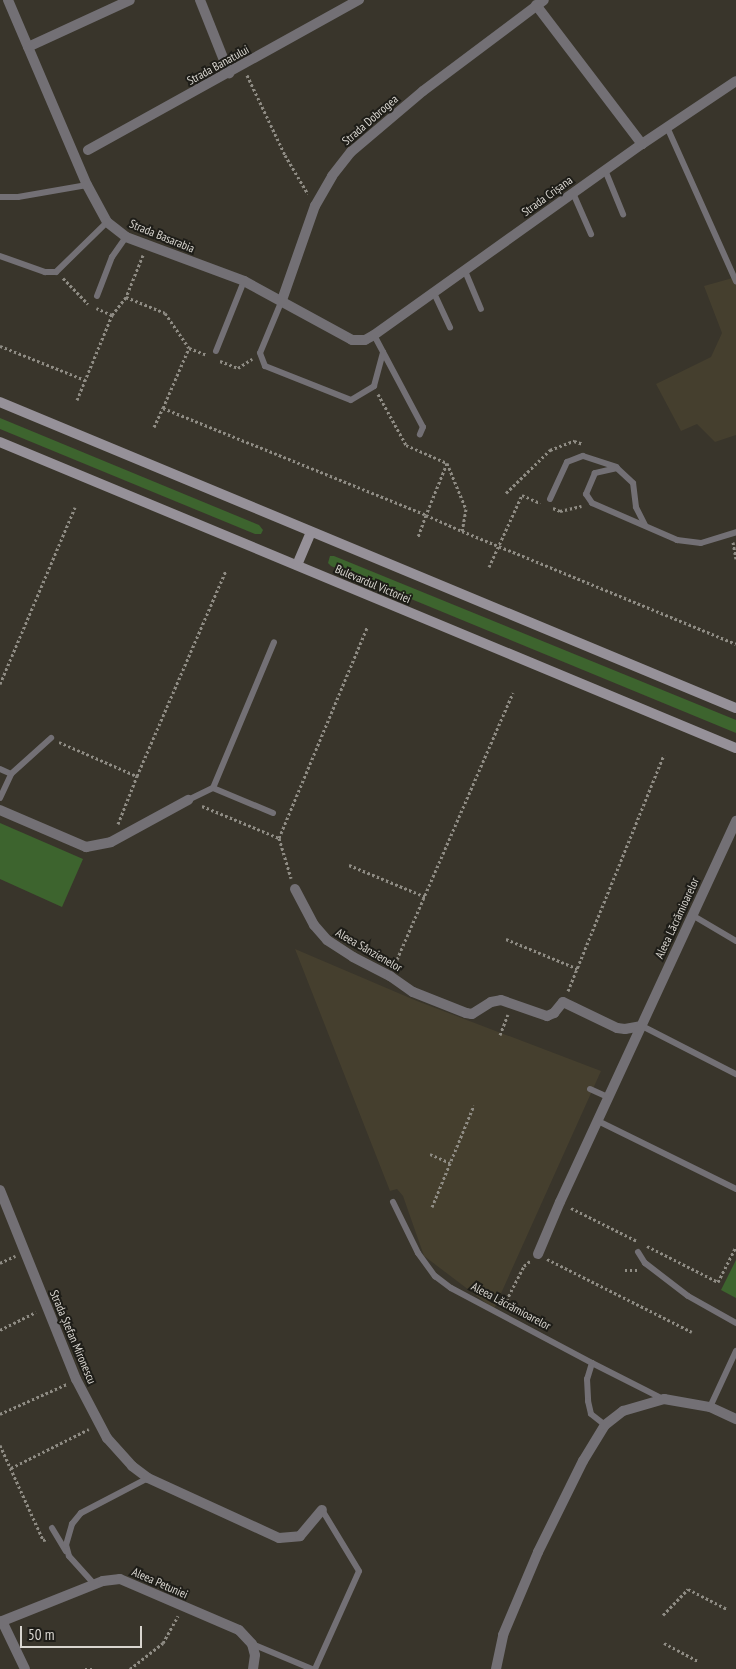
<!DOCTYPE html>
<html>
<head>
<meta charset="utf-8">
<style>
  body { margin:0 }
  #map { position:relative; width:736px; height:1669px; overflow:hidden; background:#39352b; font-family:"PT Sans Narrow",sans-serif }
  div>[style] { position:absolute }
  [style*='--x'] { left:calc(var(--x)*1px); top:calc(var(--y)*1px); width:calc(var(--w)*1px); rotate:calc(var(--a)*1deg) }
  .built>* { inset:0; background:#453f2e }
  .green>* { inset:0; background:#3d642e }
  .path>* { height:3px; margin-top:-1.5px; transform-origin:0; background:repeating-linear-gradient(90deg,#8f8c84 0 2.5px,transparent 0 5px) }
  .lane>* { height:6px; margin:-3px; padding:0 3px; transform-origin:3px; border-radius:3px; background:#737075 }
  .street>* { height:10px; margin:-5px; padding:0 5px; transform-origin:5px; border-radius:5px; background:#737075 }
  .secondary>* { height:10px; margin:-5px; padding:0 5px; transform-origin:5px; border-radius:5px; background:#969199 }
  span { translate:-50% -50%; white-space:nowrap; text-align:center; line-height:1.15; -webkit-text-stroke:4px #1e1d18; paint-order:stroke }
  .street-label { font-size:12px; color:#d9d6d0 }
  .scale { position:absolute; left:20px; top:1626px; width:122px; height:22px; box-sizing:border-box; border:2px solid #d9d6d0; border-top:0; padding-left:6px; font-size:15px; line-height:18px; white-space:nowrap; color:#d9d6d0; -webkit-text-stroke:4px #1e1d18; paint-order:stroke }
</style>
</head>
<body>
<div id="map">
  <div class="built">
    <i style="clip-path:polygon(736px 277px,736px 435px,715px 442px,697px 424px,681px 431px,656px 384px,711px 357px,722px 333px,704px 286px)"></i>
    <i style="clip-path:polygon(295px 949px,417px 1001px,601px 1071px,494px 1309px,424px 1256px,403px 1196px,397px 1189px,390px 1191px)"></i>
  </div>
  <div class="green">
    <i style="clip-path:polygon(0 418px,259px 525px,263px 530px,261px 534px,255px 534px,0 429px)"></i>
    <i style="clip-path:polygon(330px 556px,334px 556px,736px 720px,736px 733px,331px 566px,328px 563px)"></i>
    <i style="clip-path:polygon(0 823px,83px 859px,62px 907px,0 879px)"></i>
    <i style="clip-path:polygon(736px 1260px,736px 1298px,721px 1290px)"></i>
  </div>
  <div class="path">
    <i style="--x:247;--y:75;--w:89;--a:64.6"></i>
    <i style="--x:285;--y:155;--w:45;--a:59.5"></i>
    <i style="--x:143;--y:255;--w:45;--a:112"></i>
    <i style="--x:126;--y:297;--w:42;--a:22.3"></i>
    <i style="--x:165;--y:313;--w:42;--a:55.6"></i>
    <i style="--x:63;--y:278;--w:36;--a:46"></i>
    <i style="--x:112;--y:315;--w:23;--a:-52"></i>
    <i style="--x:0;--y:346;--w:92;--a:21.8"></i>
    <i style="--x:220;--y:361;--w:19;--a:21"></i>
    <i style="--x:238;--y:368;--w:17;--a:-33"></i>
    <i style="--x:378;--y:394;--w:58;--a:61.2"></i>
    <i style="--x:406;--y:445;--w:45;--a:23.7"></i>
    <i style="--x:447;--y:463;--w:50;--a:67.6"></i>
    <i style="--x:466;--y:509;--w:22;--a:100"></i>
    <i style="--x:462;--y:531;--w:296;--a:22.4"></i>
    <i style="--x:77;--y:400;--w:92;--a:-67.6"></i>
    <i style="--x:112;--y:315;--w:17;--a:-156"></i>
    <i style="--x:163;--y:408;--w:65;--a:-66.6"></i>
    <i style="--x:189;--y:348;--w:19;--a:21"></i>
    <i style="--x:154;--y:427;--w:21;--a:-65"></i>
    <i style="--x:163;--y:408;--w:284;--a:22.1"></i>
    <i style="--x:426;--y:515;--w:23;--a:110"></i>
    <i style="--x:447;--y:463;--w:56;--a:112"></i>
    <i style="--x:426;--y:515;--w:39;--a:24"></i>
    <i style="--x:506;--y:493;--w:62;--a:-44.3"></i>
    <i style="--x:550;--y:450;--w:26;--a:-21"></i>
    <i style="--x:574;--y:441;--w:9;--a:18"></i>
    <i style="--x:553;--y:508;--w:8;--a:23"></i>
    <i style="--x:560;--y:511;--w:22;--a:-13"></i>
    <i style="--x:733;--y:542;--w:17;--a:80"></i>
    <i style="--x:489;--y:567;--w:79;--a:-65.4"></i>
    <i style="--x:522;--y:495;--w:20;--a:24"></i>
    <i style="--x:0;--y:684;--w:192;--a:-67"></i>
    <i style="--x:59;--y:742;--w:85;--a:23.6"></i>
    <i style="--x:137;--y:776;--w:224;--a:-66.6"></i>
    <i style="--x:202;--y:806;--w:83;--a:22.6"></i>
    <i style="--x:118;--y:824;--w:52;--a:-68.4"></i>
    <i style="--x:279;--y:838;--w:228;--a:-67.3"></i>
    <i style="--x:279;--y:838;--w:42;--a:73.3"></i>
    <i style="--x:349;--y:865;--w:83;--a:22.6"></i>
    <i style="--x:506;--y:939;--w:78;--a:22.6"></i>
    <i style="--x:395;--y:964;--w:296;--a:-66.5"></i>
    <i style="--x:568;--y:991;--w:255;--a:-67.9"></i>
    <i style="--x:500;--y:1035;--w:22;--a:-69"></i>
    <i style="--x:430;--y:1154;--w:22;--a:24"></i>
    <i style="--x:432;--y:1207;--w:110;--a:-67.6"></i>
    <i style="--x:571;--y:1208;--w:74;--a:26.6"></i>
    <i style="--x:647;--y:1246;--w:80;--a:26.9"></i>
    <i style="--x:718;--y:1282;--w:39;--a:-63"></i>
    <i style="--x:547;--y:1259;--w:162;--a:26.7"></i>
    <i style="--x:0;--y:1263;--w:17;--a:-25"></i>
    <i style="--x:625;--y:1270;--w:12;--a:0"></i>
    <i style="--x:504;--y:1305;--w:44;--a:-62.9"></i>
    <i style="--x:524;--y:1266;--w:8;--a:-40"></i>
    <i style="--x:0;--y:1330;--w:40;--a:-26.6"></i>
    <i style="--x:0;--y:1414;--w:73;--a:-24.1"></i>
    <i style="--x:0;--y:1445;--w:104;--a:65.6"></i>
    <i style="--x:43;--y:1540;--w:5;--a:-11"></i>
    <i style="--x:11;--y:1468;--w:87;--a:-26.6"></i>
    <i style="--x:663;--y:1615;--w:36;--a:-46"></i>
    <i style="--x:688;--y:1589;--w:44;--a:27.1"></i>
    <i style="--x:664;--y:1643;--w:38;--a:28"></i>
    <i style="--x:85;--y:1669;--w:7;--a:0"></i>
    <i style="--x:130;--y:1669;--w:42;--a:-38.2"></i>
    <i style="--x:163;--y:1643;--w:31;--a:-61"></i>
  </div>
  <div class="lane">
    <i style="--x:667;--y:127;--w:169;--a:65.9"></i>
    <i style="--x:605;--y:170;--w:48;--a:67.8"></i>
    <i style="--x:573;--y:193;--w:45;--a:66.3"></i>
    <i style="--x:0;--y:197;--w:18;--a:0"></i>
    <i style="--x:18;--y:197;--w:70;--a:-9.9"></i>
    <i style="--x:0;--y:256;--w:48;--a:19.6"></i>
    <i style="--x:45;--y:272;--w:11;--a:0"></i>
    <i style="--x:56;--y:272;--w:71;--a:-44.4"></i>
    <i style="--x:465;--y:271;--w:41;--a:67.2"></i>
    <i style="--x:434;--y:293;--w:38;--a:65"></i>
    <i style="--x:97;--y:296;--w:42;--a:-69"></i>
    <i style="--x:112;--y:257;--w:24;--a:-55"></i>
    <i style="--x:282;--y:300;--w:57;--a:112.5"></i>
    <i style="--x:260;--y:353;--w:14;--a:69"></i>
    <i style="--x:265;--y:366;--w:92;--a:21.6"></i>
    <i style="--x:351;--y:400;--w:27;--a:-31"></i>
    <i style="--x:374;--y:386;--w:35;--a:-75"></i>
    <i style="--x:374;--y:335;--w:104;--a:62"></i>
    <i style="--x:423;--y:427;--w:8;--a:113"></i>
    <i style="--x:216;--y:351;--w:75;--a:-68.2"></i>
    <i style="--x:550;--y:499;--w:41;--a:-65.3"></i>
    <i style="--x:567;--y:462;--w:17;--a:-21"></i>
    <i style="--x:583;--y:456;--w:35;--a:18"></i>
    <i style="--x:645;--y:525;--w:20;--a:-117"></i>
    <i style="--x:636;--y:507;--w:24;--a:-97"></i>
    <i style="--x:633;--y:483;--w:22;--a:-137"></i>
    <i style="--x:617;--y:468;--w:23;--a:167"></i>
    <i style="--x:595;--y:473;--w:23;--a:113"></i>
    <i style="--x:586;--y:494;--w:11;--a:56"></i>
    <i style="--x:592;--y:503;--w:93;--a:23.5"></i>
    <i style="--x:677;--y:540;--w:24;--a:7"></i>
    <i style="--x:701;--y:543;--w:37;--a:-17"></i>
    <i style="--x:0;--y:769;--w:12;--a:24"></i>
    <i style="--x:213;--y:788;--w:65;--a:22.6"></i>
    <i style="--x:0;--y:798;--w:26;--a:-65"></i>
    <i style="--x:11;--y:774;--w:54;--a:-42"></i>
    <i style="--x:188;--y:800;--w:28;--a:-26"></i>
    <i style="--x:213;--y:788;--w:158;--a:-67.3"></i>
    <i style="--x:692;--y:915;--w:51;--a:30.6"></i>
    <i style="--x:642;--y:1026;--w:106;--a:27.1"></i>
    <i style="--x:590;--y:1089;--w:20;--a:24"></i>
    <i style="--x:598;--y:1121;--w:154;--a:26.2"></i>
    <i style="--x:393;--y:1202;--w:57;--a:63.9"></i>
    <i style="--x:418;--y:1253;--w:29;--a:54"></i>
    <i style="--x:435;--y:1276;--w:20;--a:37"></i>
    <i style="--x:451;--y:1288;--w:160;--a:28"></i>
    <i style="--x:592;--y:1363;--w:17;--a:107"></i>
    <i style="--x:587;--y:1379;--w:22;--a:87"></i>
    <i style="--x:588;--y:1401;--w:13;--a:77"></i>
    <i style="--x:591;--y:1414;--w:18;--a:38"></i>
    <i style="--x:638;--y:1252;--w:13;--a:58"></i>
    <i style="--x:645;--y:1263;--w:54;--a:37.5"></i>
    <i style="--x:688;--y:1296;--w:55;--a:29.4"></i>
    <i style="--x:592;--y:1363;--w:80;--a:26.9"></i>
    <i style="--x:710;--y:1407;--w:62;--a:-65.1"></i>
    <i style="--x:52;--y:1528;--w:27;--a:59"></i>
    <i style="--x:95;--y:1585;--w:39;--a:-132"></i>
    <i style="--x:69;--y:1556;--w:11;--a:-105"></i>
    <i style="--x:66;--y:1545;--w:22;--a:-74"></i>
    <i style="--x:72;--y:1524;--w:14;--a:-51"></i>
    <i style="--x:81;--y:1513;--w:76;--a:-27.6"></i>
    <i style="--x:252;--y:1644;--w:65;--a:22.6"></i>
    <i style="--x:315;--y:1669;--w:107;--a:-65.8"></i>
    <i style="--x:359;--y:1571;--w:71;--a:-121.2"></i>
  </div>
  <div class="street">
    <i style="--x:8;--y:0;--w:201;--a:66.9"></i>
    <i style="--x:87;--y:185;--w:42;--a:61.6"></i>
    <i style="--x:107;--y:222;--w:24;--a:38"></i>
    <i style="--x:126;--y:237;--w:126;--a:20.4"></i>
    <i style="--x:244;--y:281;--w:123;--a:28.6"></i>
    <i style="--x:352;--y:340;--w:13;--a:0"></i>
    <i style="--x:365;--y:340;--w:10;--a:-29"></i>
    <i style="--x:374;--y:335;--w:329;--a:-35.5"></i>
    <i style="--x:642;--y:144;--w:113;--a:-33.8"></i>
    <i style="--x:200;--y:0;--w:79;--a:68.3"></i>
    <i style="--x:536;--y:5;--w:175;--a:52.7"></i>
    <i style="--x:28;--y:47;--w:112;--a:-24.7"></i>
    <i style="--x:88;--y:150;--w:310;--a:-29"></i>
    <i style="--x:282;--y:300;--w:100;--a:-70.7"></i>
    <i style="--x:315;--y:206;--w:34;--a:-60"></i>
    <i style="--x:332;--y:176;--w:31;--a:-52"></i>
    <i style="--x:351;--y:152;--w:94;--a:-40.3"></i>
    <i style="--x:423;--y:91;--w:151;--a:-36.9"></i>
    <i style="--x:0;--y:810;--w:94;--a:23.3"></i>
    <i style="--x:86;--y:847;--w:25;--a:-11"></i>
    <i style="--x:111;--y:842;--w:88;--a:-28.6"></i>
    <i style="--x:295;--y:889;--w:41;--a:62.2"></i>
    <i style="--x:314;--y:925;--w:20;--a:49"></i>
    <i style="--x:327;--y:940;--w:31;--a:33"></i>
    <i style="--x:353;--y:957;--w:42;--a:27.2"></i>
    <i style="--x:390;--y:976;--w:28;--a:35"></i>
    <i style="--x:413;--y:992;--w:57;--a:21.6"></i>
    <i style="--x:466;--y:1013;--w:6;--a:9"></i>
    <i style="--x:472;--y:1014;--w:22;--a:-32"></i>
    <i style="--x:491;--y:1002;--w:10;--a:-11"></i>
    <i style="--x:501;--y:1000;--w:49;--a:19.2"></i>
    <i style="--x:547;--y:1016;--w:8;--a:-23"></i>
    <i style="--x:554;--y:1013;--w:14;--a:-51"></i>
    <i style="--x:563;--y:1002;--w:60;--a:25.7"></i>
    <i style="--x:617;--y:1028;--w:8;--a:7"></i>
    <i style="--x:625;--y:1029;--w:17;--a:-10"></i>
    <i style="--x:0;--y:1190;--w:204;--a:68.1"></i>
    <i style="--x:76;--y:1379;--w:67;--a:62.3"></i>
    <i style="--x:107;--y:1438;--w:38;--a:48"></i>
    <i style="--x:132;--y:1466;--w:20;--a:37"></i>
    <i style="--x:148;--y:1478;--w:144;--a:24.6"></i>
    <i style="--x:279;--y:1538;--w:21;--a:-5"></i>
    <i style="--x:300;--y:1536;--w:34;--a:-50"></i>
    <i style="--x:538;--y:1254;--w:56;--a:-67.1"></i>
    <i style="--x:560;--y:1202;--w:420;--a:-65.2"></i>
    <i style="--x:2;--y:1621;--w:53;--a:64.4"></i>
    <i style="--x:0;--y:1622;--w:111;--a:-21.7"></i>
    <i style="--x:103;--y:1581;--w:17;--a:-7"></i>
    <i style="--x:120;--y:1579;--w:129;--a:23.2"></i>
    <i style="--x:239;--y:1630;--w:19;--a:47"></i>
    <i style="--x:252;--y:1644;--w:11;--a:75"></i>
    <i style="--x:255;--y:1655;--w:14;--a:98"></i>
    <i style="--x:496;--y:1669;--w:35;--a:-78"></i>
    <i style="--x:503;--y:1635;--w:90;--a:-67.1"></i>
    <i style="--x:538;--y:1552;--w:102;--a:-63.7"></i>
    <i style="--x:583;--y:1461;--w:42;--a:-58.6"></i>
    <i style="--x:605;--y:1425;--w:23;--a:-38"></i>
    <i style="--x:623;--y:1411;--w:43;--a:-16.3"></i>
    <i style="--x:664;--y:1399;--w:47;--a:9.9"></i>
    <i style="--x:710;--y:1407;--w:29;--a:25"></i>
  </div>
  <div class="secondary">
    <i style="--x:0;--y:402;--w:797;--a:22.58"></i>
    <i style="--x:0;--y:442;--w:797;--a:22.58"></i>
    <i style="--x:297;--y:565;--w:36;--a:-67"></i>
  </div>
  <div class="street-label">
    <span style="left:218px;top:65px;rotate:-29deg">Strada Banatului</span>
    <span style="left:370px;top:120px;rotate:-41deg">Strada Dobrogea</span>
    <span style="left:547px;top:196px;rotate:-36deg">Strada Crișana</span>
    <span style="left:162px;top:236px;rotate:22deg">Strada Basarabia</span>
    <span style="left:373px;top:584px;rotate:23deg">Bulevardul Victoriei</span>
    <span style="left:677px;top:918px;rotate:-65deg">Aleea Lăcrămioarelor</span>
    <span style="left:369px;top:950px;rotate:30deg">Aleea Sânzienelor</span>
    <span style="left:511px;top:1306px;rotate:28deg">Aleea Lăcrămioarelor</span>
    <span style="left:73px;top:1337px;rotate:67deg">Strada Ștefan Mironescu</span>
    <span style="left:160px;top:1583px;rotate:24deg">Aleea Petuniei</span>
  </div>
  <div class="scale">50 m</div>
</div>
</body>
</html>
